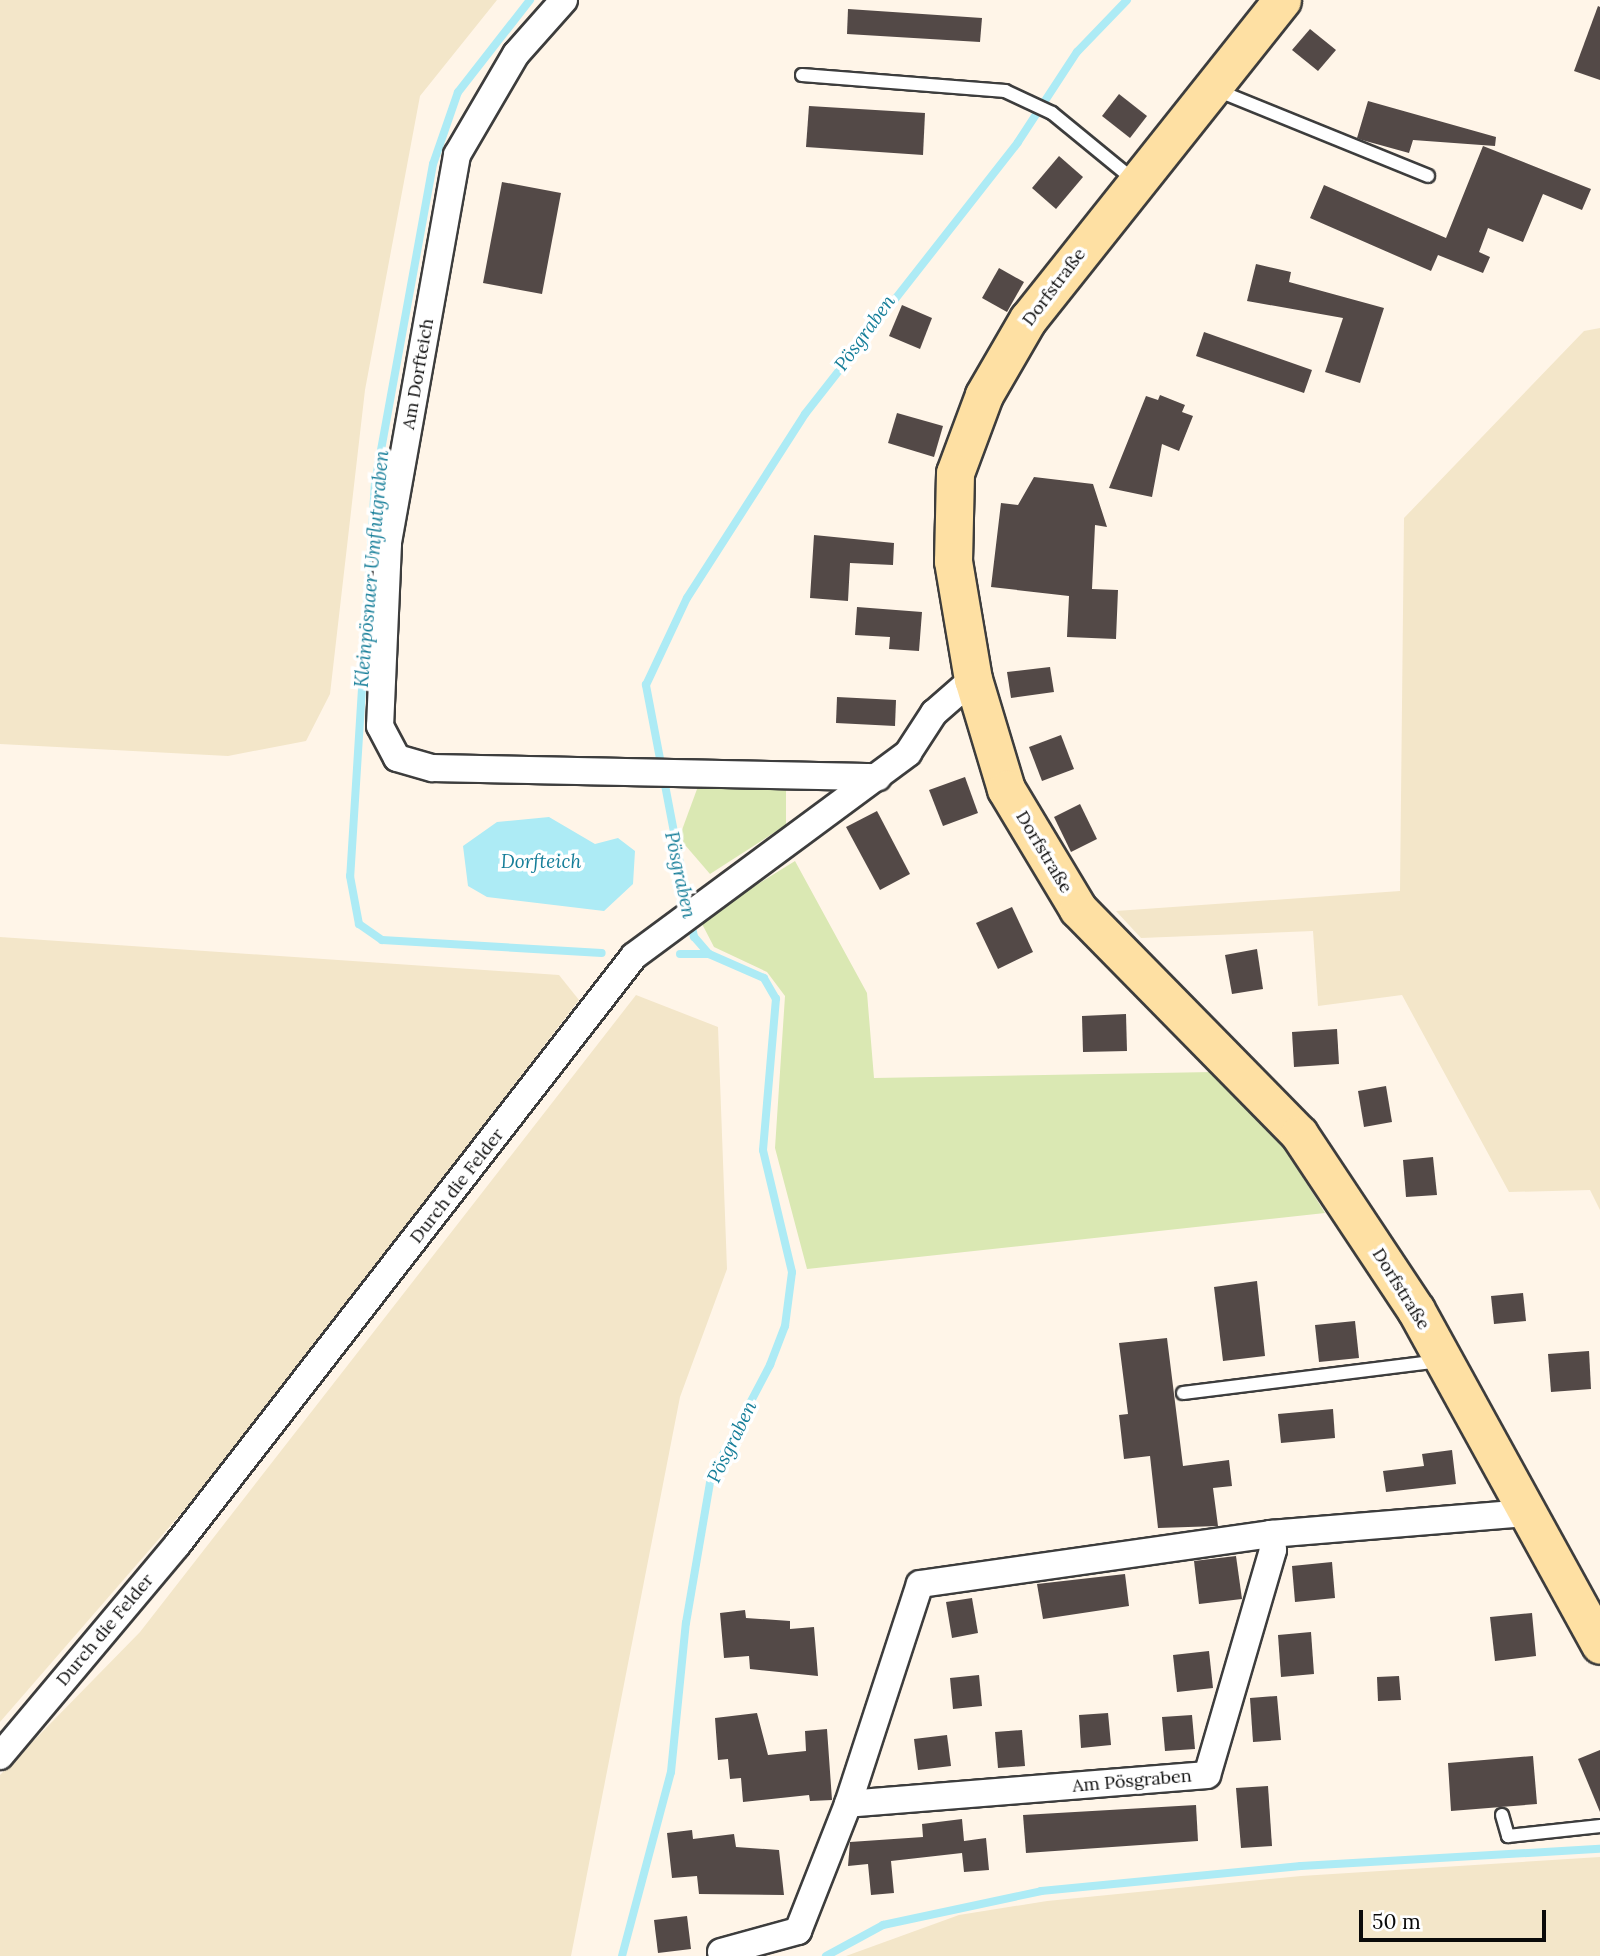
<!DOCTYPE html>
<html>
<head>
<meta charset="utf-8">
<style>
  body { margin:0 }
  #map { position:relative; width:1600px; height:1956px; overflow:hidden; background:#fff5e8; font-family:Lora,serif }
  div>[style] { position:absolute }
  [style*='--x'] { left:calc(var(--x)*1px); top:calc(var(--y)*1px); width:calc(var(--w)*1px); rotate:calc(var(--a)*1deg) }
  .farmland>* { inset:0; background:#f3e6c9 }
  .green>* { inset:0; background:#dae8b3 }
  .water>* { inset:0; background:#adebf5 }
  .stream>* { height:8px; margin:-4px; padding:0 4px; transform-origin:4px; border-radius:4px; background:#adebf5 }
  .building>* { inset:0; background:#534947 }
  .roads { filter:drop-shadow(2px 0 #3d3d3d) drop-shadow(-2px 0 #3d3d3d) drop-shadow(0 2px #3d3d3d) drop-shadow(0 -2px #3d3d3d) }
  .lane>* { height:12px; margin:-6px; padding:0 6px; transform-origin:6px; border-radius:6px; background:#fff }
  .street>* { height:26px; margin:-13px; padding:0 13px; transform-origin:13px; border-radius:13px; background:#fff }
  .secondary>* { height:37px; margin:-18.5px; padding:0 18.5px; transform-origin:18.5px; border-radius:18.5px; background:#fee0a3 }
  span { translate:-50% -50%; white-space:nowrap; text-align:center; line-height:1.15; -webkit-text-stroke:7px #fff; paint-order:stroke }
  .street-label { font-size:18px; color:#0a0a0a }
  .water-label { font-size:19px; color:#167e99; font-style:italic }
  .scale { position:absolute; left:1359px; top:1910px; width:187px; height:32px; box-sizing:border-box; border:4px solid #0a0a0a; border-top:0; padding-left:9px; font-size:21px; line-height:24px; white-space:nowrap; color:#0a0a0a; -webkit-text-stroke:5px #fff; paint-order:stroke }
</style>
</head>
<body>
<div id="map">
  <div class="farmland">
    <i style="clip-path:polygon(0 0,497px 0,420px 96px,365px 390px,330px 694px,306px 741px,228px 756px,0 744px)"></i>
    <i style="clip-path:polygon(1600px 328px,1600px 1210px,1590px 1190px,1509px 1192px,1402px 995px,1318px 1006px,1313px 931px,1141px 938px,1116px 911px,1400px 891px,1404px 518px,1584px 331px)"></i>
    <i style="clip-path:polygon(0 937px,559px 975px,579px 1000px,224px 1464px,0 1722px)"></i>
    <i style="clip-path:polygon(636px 995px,718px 1027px,727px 1269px,680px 1397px,571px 1956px,0 1956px,0 1775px,140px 1632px)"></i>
    <i style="clip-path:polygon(1600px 1857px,1600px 1956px,846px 1956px,959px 1915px,1047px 1901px,1301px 1876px)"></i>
  </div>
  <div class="green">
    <i style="clip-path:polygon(700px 781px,786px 785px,786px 825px,710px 874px,679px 838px)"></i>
    <i style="clip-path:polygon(795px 861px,867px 993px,874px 1078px,1213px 1072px,1276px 1134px,1325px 1213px,807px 1269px,775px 1148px,785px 996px,767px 972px,714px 947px,700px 920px)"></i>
  </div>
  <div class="water">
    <i style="clip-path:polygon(549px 817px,595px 844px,618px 838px,635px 851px,633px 884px,604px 911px,487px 897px,468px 886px,463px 846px,497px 822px)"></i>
  </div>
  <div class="stream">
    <i style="--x:530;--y:0;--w:117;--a:128"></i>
    <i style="--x:458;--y:92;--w:76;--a:109.1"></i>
    <i style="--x:433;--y:164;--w:323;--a:100.3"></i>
    <i style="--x:375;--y:482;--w:395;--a:93.6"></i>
    <i style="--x:350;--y:876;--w:49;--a:79.4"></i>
    <i style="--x:359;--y:924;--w:28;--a:35"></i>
    <i style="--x:382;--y:940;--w:220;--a:3.4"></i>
    <i style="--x:680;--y:954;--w:29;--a:0"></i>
    <i style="--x:622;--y:1956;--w:190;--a:-75.1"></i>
    <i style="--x:671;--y:1772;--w:150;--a:-84.3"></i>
    <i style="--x:686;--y:1623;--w:148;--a:-80.3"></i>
    <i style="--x:711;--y:1477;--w:127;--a:-62.2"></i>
    <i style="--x:770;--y:1365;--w:42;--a:-69"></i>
    <i style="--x:785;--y:1326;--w:54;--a:-82.6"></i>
    <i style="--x:792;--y:1272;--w:125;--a:-103.4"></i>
    <i style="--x:763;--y:1150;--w:152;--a:-85.1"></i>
    <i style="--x:776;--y:999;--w:24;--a:-120"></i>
    <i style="--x:764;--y:978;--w:60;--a:-156.4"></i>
    <i style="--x:709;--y:954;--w:23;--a:-131"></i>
    <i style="--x:694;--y:937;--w:257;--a:-100.8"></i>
    <i style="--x:646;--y:685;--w:96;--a:-64.8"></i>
    <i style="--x:687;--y:598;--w:219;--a:-57.3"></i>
    <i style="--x:805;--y:414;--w:345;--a:-51.9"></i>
    <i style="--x:1018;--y:142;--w:108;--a:-56.8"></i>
    <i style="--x:1077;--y:52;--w:72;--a:-46.1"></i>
    <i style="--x:826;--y:1956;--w:65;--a:-28.5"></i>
    <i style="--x:883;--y:1925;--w:162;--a:-12.1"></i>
    <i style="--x:1041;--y:1891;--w:261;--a:-5.5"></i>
    <i style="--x:1301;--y:1866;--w:299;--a:-3.3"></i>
  </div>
  <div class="building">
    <i style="clip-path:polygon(1598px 6px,1600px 7px,1600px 80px,1574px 71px)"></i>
    <i style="clip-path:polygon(848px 9px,982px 18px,980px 42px,847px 34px)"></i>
    <i style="clip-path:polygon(1310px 29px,1336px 50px,1318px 71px,1292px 50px)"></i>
    <i style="clip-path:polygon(1119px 94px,1147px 116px,1130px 138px,1102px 116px)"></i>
    <i style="clip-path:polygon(1368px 101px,1496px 137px,1495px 146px,1413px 140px,1409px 153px,1362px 140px,1357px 138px)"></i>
    <i style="clip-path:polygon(809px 106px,925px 113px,923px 155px,806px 147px)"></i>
    <i style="clip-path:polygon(1483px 146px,1591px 189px,1582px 210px,1543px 194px,1523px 242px,1488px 228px,1479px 252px,1490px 257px,1483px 273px,1438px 255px,1431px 271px,1310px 218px,1324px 185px,1446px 238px)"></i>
    <i style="clip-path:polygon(1059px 156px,1083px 177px,1056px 209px,1032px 188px)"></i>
    <i style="clip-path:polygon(502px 182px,561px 193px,542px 294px,483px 283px)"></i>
    <i style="clip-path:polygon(1256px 264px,1291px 272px,1289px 282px,1384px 308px,1360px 383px,1325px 372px,1343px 318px,1247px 301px)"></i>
    <i style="clip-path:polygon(999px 268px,1024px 282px,1007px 312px,982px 298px)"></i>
    <i style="clip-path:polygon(902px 305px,932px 318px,920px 349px,889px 336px)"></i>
    <i style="clip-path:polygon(1204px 332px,1312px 370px,1304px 393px,1196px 356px)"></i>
    <i style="clip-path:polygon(1160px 395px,1185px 405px,1182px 412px,1193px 416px,1179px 451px,1162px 444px,1152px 497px,1109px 488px,1146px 396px,1158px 400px)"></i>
    <i style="clip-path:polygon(897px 413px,943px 426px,934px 457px,888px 443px)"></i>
    <i style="clip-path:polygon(1034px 477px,1093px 484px,1107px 527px,1095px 525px,1092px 589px,1118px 590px,1116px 639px,1067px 637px,1069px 596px,991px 587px,1001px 503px,1018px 505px)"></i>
    <i style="clip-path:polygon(814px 535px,894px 543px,893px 565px,850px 563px,848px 601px,810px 598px)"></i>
    <i style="clip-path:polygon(857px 607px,922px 612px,919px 651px,889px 649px,890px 637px,855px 635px)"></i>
    <i style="clip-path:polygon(1050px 667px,1054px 692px,1011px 698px,1007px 672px)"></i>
    <i style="clip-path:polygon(837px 697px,896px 700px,895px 726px,836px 723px)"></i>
    <i style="clip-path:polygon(1061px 735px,1074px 769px,1042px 781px,1029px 747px)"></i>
    <i style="clip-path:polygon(965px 777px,978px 813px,943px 826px,929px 790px)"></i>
    <i style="clip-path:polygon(1080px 804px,1097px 839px,1071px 852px,1054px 817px)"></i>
    <i style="clip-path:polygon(877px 811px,910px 874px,880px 890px,846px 827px)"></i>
    <i style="clip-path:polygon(1012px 907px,1033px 952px,998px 969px,976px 923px)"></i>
    <i style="clip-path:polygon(1257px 949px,1263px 989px,1232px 994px,1225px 955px)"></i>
    <i style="clip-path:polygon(1126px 1014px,1127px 1051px,1083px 1052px,1082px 1016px)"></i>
    <i style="clip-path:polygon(1337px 1029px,1339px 1064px,1294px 1067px,1292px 1032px)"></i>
    <i style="clip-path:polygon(1386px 1086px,1392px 1122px,1364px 1127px,1358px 1091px)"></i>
    <i style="clip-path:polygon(1433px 1157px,1437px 1195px,1406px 1197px,1403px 1160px)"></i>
    <i style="clip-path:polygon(1257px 1281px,1265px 1356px,1223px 1361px,1214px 1287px)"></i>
    <i style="clip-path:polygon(1523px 1293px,1526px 1321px,1494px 1324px,1491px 1296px)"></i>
    <i style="clip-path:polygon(1355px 1321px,1359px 1358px,1319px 1362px,1315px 1325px)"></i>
    <i style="clip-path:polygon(1167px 1338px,1183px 1466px,1229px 1460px,1232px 1486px,1213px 1488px,1218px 1526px,1158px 1528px,1150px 1456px,1124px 1459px,1119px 1415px,1128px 1414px,1119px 1343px)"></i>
    <i style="clip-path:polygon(1589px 1351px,1591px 1389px,1551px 1392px,1548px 1354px)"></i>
    <i style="clip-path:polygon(1333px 1409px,1335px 1438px,1281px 1443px,1278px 1414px)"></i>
    <i style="clip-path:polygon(1452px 1450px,1456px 1484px,1386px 1492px,1383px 1471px,1424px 1466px,1422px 1454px)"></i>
    <i style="clip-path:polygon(1236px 1556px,1242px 1599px,1199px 1604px,1194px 1561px)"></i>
    <i style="clip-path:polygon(1332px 1562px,1335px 1598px,1295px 1602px,1292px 1566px)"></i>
    <i style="clip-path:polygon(1125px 1574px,1129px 1606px,1043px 1619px,1037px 1584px)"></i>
    <i style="clip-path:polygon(972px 1598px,978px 1633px,952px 1638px,946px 1602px)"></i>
    <i style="clip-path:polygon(745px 1610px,746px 1618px,790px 1621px,790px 1629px,814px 1627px,818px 1676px,750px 1669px,749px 1656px,724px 1658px,720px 1613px)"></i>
    <i style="clip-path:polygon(1532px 1613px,1536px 1656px,1495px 1661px,1490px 1617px)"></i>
    <i style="clip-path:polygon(1311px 1632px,1314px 1674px,1281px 1677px,1278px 1635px)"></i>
    <i style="clip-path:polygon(1209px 1651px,1213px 1688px,1177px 1692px,1173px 1655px)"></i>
    <i style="clip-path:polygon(979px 1675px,982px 1706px,953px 1709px,950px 1678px)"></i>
    <i style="clip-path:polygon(1399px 1676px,1401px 1700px,1378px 1701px,1377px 1677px)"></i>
    <i style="clip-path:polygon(1277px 1696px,1281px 1740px,1253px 1742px,1250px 1698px)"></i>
    <i style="clip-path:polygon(757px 1713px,768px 1755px,806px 1751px,805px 1731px,827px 1729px,832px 1800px,810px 1801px,809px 1795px,743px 1802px,741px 1778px,730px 1779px,728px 1759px,718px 1760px,715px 1718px)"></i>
    <i style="clip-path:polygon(1108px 1713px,1111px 1745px,1081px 1748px,1079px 1715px)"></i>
    <i style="clip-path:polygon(1192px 1715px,1195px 1749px,1165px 1751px,1162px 1717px)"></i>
    <i style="clip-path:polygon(1022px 1730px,1025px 1766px,998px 1768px,995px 1732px)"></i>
    <i style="clip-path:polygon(947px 1735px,951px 1766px,918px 1770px,914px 1739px)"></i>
    <i style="clip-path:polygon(1600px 1750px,1600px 1812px,1578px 1759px)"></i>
    <i style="clip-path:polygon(1533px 1756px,1537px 1804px,1451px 1811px,1448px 1763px)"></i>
    <i style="clip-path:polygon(1268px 1786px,1272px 1846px,1241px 1848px,1236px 1788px)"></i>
    <i style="clip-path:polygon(1196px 1805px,1198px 1841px,1026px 1853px,1023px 1815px)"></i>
    <i style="clip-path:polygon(962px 1819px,964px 1841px,986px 1838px,989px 1870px,964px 1872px,962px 1853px,891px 1861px,894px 1893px,871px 1895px,868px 1864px,848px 1866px,850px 1842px,923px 1837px,922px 1824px)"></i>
    <i style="clip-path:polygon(692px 1830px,693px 1839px,734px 1834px,736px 1847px,779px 1850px,784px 1895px,699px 1894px,697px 1876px,672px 1878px,667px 1833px)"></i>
    <i style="clip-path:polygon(687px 1916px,691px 1949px,658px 1953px,654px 1920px)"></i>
  </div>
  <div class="roads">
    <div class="lane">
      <i style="--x:802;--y:75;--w:204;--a:4.5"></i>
      <i style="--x:1005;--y:91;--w:52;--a:25.1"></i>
      <i style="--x:1052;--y:113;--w:107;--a:39.3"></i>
      <i style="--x:1214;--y:89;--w:231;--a:22.1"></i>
      <i style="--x:1183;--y:1393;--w:259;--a:-7.1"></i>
      <i style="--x:1502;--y:1815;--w:22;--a:74"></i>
      <i style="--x:1508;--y:1836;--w:93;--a:-6.2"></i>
    </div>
    <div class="street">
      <i style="--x:564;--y:0;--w:72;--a:131.6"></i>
      <i style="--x:516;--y:54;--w:117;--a:120.3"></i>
      <i style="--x:457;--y:155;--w:395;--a:100.1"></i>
      <i style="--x:388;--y:544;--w:182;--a:92.5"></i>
      <i style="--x:380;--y:726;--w:36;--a:62"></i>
      <i style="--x:397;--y:758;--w:37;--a:16"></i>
      <i style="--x:433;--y:768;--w:445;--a:1.2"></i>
      <i style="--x:1271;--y:1534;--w:16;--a:83"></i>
      <i style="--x:1273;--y:1550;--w:234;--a:106.3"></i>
      <i style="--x:1207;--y:1775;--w:360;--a:175.4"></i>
      <i style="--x:848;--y:1804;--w:231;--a:-71.9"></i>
      <i style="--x:920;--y:1584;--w:355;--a:-8.1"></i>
      <i style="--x:1271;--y:1534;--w:258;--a:-4.7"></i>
      <i style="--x:0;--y:1756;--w:275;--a:-50"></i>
      <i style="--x:177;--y:1545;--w:745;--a:-52.19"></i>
      <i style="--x:634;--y:956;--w:341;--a:-36.5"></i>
      <i style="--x:908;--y:753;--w:48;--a:-57"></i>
      <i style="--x:934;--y:713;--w:52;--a:-41.1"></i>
      <i style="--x:721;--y:1952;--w:80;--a:-15.3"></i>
      <i style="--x:798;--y:1931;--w:136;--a:-68.5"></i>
    </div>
    <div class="secondary">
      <i style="--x:1282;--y:0;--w:408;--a:128.5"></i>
      <i style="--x:1028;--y:319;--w:88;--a:120.1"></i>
      <i style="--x:984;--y:395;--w:83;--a:110.4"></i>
      <i style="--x:955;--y:473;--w:88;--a:91.3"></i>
      <i style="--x:953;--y:561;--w:120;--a:80.4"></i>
      <i style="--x:973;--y:679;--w:115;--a:73.3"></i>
      <i style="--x:1006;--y:789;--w:140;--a:59"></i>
      <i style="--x:1078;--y:909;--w:315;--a:45.5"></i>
      <i style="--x:1299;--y:1134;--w:211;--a:56.4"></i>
      <i style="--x:1416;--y:1310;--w:382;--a:61.2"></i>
    </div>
  </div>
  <div class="street-label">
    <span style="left:1054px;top:287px;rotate:-53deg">Dorfstraße</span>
    <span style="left:418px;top:374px;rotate:-80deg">Am Dorfteich</span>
    <span style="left:1044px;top:852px;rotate:59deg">Dorfstraße</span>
    <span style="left:457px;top:1186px;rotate:-52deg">Durch die Felder</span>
    <span style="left:1401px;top:1289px;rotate:58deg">Dorfstraße</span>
    <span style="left:105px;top:1630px;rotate:-50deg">Durch die Felder</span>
    <span style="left:1132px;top:1781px;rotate:-5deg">Am Pösgraben</span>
  </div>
  <div class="water-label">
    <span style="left:865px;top:333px;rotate:-54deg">Pösgraben</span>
    <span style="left:372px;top:569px;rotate:-85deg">Kleinpösnaer Umflutgraben</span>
    <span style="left:541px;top:862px">Dorfteich</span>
    <span style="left:680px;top:875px;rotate:78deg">Pösgraben</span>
    <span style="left:732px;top:1442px;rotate:-64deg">Pösgraben</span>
  </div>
  <div class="scale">50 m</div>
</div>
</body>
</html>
